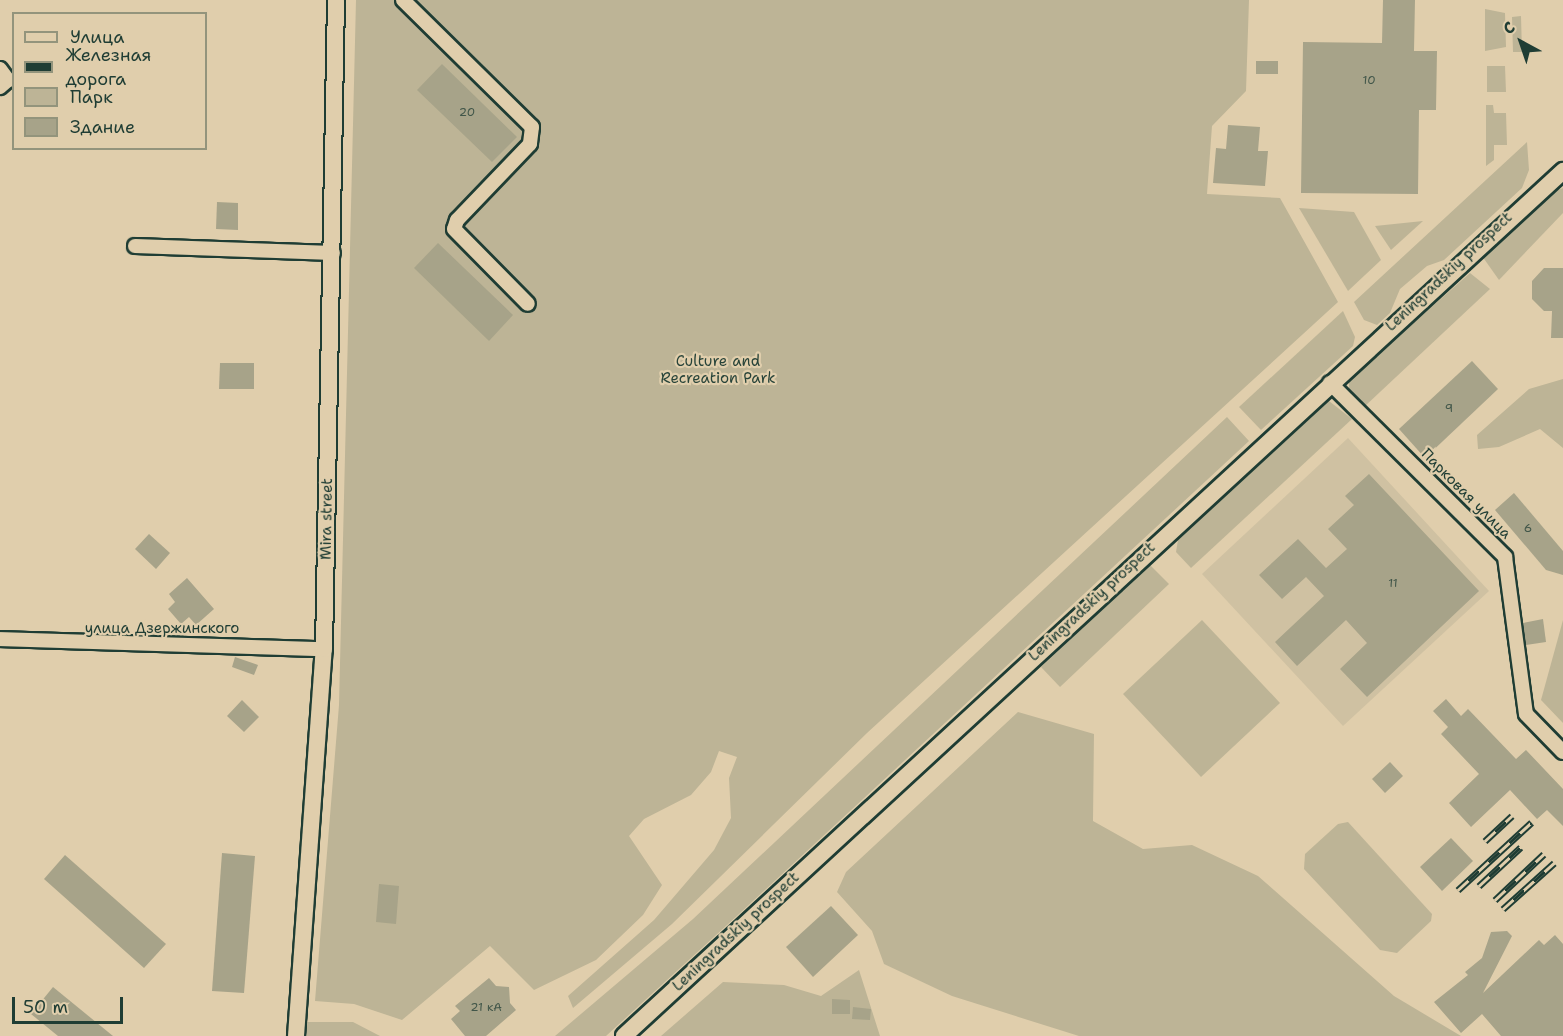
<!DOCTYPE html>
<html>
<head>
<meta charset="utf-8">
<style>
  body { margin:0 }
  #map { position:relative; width:1563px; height:1036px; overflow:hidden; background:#e0ceac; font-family:"Shantell Sans",sans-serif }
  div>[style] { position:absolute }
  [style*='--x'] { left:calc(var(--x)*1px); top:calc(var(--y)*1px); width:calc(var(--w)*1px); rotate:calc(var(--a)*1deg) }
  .built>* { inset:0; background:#cfc1a2 }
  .green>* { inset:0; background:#bdb496 }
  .building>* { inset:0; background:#a7a389 }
  .roads { filter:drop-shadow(2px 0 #1f3d34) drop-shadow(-2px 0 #1f3d34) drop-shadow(0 2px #1f3d34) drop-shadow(0 -2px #1f3d34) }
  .minor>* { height:14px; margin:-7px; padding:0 7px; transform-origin:7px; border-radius:7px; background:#e0ceac }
  .tertiary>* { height:16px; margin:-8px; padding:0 8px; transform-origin:8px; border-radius:8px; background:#e0ceac }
  .rail>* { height:7px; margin-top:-3.5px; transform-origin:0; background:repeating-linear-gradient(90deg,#e0ceac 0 14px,#1f3d34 0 28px); box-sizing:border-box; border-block:2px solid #1f3d34 }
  span { translate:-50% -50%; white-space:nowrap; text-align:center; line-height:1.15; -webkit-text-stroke:4.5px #e0ceac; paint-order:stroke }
  .number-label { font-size:12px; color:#415649 }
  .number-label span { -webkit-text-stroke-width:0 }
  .street-label { font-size:15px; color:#1f3d34 }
  .park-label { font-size:15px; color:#274339 }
  .legend { position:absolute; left:12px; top:12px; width:195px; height:138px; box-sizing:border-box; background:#e0ceac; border:2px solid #93947c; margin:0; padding:8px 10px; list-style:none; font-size:18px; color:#1f3d34 }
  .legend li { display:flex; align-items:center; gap:12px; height:30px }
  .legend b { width:30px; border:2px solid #93947c }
  .north { position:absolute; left:1491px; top:12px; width:60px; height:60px; -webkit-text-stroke:4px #e0ceac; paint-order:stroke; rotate:320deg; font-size:16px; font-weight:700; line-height:24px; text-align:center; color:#1f3d34 }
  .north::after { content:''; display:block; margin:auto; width:21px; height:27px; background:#1f3d34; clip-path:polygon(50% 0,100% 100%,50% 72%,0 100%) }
  .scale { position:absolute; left:12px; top:997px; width:111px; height:27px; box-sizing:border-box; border:3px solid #1f3d34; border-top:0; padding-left:8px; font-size:18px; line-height:21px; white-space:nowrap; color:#1f3d34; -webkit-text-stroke:4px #e0ceac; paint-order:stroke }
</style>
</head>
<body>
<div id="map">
  <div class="built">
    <i style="clip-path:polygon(1348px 438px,1489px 591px,1343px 726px,1202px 574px)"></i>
  </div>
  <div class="green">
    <i style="clip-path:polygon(356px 0,1249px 0,1246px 91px,1212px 126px,1207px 194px,1280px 198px,1338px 302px,867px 733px,672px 924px,573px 1008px,568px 996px,654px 920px,714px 850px,731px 818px,729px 778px,737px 757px,719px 751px,711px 772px,691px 795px,644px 819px,629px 836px,662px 885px,643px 915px,596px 960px,534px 990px,490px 946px,402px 1020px,354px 1004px,315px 1001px,339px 705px)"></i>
    <i style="clip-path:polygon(1485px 9px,1505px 13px,1506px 47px,1485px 51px)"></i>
    <i style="clip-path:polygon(1521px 16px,1522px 52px,1513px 52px,1512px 17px)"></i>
    <i style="clip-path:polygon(1487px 66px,1505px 66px,1506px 92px,1487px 92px)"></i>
    <i style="clip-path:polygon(1486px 105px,1493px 105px,1494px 113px,1506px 113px,1507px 145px,1494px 145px,1494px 160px,1486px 166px)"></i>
    <i style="clip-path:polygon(1527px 142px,1529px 170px,1522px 188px,1444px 260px,1427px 266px,1400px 289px,1390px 313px,1377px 325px,1364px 320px,1354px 302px)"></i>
    <i style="clip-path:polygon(1563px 188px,1563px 213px,1499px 280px,1482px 256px,1547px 194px)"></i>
    <i style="clip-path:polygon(1299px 208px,1354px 212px,1381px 260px,1348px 291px)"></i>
    <i style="clip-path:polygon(1423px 221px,1391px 250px,1375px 226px)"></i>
    <i style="clip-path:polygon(1470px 273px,1490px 289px,1364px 407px,1349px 390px,1349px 380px)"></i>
    <i style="clip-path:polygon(1343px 311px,1355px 337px,1353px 346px,1261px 430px,1239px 407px)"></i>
    <i style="clip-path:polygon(1563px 379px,1563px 448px,1540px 429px,1499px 447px,1478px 449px,1477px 435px,1529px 389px)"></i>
    <i style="clip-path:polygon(1329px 401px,1352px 419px,1191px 568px,1176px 552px,1178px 540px)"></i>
    <i style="clip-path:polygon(1227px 417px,1249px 441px,739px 914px,606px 1036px,555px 1036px,693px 919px)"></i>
    <i style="clip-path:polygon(1150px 565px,1169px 584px,1060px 687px,1041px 667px)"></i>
    <i style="clip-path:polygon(1202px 620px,1280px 703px,1201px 777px,1123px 694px)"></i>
    <i style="clip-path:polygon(1563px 620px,1563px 723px,1541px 700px)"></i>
    <i style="clip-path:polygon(1018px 712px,1094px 734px,1093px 821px,1143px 849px,1192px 845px,1258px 876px,1394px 996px,1461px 1036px,1079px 1036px,952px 996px,884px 964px,872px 931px,837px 892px,846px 872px)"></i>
    <i style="clip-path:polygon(1348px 822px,1432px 914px,1431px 921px,1397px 953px,1380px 950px,1304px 869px,1305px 854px,1338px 824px)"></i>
    <i style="clip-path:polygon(859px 970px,880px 1036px,661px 1036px,723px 982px,784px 985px,821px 996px)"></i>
    <i style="clip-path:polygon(307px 1022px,353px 1022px,380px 1036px,306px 1036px)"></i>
  </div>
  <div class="building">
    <i style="clip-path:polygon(1383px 0,1415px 0,1414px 51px,1437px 51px,1436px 110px,1419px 110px,1418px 194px,1301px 193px,1303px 42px,1382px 43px)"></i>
    <i style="clip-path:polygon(1256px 61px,1278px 61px,1278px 74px,1256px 74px)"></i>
    <i style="clip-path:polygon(442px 64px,517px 137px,492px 162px,417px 90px)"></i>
    <i style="clip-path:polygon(1228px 125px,1260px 127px,1258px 151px,1268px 151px,1265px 186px,1213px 183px,1216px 148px,1226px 149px)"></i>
    <i style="clip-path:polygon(217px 202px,238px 203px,238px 230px,216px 229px)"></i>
    <i style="clip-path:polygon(438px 243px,513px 315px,489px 341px,414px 268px)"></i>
    <i style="clip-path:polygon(1544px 268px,1563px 268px,1563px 338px,1551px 338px,1552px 311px,1544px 311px,1532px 299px,1532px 281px)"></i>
    <i style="clip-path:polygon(1472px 361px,1498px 389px,1425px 458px,1399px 429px)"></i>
    <i style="clip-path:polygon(220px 363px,254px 363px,254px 389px,219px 389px)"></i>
    <i style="clip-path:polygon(1369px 474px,1479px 591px,1367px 697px,1340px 669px,1367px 643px,1346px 620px,1297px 666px,1275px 642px,1324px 596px,1306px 577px,1282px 599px,1259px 575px,1298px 539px,1326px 568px,1347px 549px,1328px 529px,1354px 505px,1345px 496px)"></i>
    <i style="clip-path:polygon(1514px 493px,1563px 551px,1563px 575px,1546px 570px,1495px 510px)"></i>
    <i style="clip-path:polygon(149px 534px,170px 553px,156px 569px,135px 549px)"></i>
    <i style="clip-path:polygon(187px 578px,214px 609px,196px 625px,189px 617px,181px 624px,168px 609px,175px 602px,169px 594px)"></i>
    <i style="clip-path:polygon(1543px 619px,1546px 642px,1526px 645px,1523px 623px)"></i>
    <i style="clip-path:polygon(235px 657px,258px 665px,254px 675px,232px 667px)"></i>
    <i style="clip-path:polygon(1446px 699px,1461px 716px,1468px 709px,1516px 759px,1526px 750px,1563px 789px,1563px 826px,1547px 810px,1537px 819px,1510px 790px,1471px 827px,1449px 803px,1479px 774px,1441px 734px,1448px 727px,1433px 711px)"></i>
    <i style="clip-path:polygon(242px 700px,259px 717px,244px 732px,227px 716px)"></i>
    <i style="clip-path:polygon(1390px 762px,1403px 776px,1385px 793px,1372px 779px)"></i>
    <i style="clip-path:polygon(1451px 838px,1473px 861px,1442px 891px,1420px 867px)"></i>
    <i style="clip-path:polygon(222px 853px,255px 856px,244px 993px,212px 991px)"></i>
    <i style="clip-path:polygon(65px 855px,166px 944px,144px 968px,44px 879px)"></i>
    <i style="clip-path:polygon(379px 884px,399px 886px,396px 924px,376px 922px)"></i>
    <i style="clip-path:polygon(831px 906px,858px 935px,813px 977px,786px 947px)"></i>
    <i style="clip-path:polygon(1507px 931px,1512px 936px,1483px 993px,1539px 940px,1544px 945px,1555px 935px,1563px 944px,1563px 1036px,1501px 1036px,1482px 1014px,1461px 1033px,1434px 1002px,1468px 975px,1465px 972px,1482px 958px,1491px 932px)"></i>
    <i style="clip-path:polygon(489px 978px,496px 986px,509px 987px,510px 1003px,516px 1010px,486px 1036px,465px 1036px,451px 1019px,460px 1011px,455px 1006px)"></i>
    <i style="clip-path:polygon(53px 987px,113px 1036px,58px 1036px,31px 1014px)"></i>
    <i style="clip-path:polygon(832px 999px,850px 1000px,850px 1014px,832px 1014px)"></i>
    <i style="clip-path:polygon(853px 1007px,871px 1009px,870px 1020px,852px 1019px)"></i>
  </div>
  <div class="roads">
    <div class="minor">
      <i style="--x:403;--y:0;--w:181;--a:44.6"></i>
      <i style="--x:532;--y:127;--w:17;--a:97"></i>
      <i style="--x:530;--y:144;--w:105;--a:133.8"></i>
      <i style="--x:457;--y:220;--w:9;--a:108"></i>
      <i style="--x:454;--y:229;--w:105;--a:45.4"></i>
      <i style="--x:0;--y:69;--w:14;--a:54"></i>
      <i style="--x:8;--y:80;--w:11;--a:139"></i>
      <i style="--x:135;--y:246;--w:198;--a:2"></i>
      <i style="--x:1330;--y:383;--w:247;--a:44.8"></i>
      <i style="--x:1505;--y:557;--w:158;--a:82.4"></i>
      <i style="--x:1526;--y:714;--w:53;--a:45.8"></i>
      <i style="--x:0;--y:639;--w:324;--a:1.8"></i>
    </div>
    <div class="tertiary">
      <i style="--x:296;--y:1036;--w:388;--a:-85.9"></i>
      <i style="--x:324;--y:649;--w:649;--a:-88.94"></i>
      <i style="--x:624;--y:1036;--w:1277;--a:-42.65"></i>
    </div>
  </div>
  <div class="rail">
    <i style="--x:1485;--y:841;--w:37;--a:-43"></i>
    <i style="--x:1479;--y:886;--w:57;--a:-42.9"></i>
    <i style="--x:1458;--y:890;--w:100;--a:-42.6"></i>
    <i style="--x:1495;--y:900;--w:67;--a:-43.2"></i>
    <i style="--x:1503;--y:909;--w:69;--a:-42"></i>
  </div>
  <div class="number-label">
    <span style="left:1369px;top:81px">10</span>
    <span style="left:467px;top:113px">20</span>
    <span style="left:1449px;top:409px">9</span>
    <span style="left:1528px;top:529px">6</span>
    <span style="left:1393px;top:584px">11</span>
    <span style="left:486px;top:1008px">21 кА</span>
  </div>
  <div class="street-label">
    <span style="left:1449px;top:272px;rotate:-43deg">Leningradskiy prospect</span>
    <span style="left:1466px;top:494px;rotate:45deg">Парковая улица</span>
    <span style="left:327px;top:519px;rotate:-89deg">Mira street</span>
    <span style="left:1092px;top:602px;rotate:-43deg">Leningradskiy prospect</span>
    <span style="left:162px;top:629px">улица Дзержинского</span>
    <span style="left:736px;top:932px;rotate:-43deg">Leningradskiy prospect</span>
  </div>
  <div class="park-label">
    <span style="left:718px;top:370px">Culture and<br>Recreation Park</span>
  </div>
  <ul class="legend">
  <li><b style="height:8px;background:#e0ceac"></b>Улица</li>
  <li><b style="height:8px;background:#1f3d34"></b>Железная дорога</li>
  <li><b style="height:16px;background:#bdb496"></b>Парк</li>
  <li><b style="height:16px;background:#a7a389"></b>Здание</li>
  </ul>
  <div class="north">С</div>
  <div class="scale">50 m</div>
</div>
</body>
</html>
